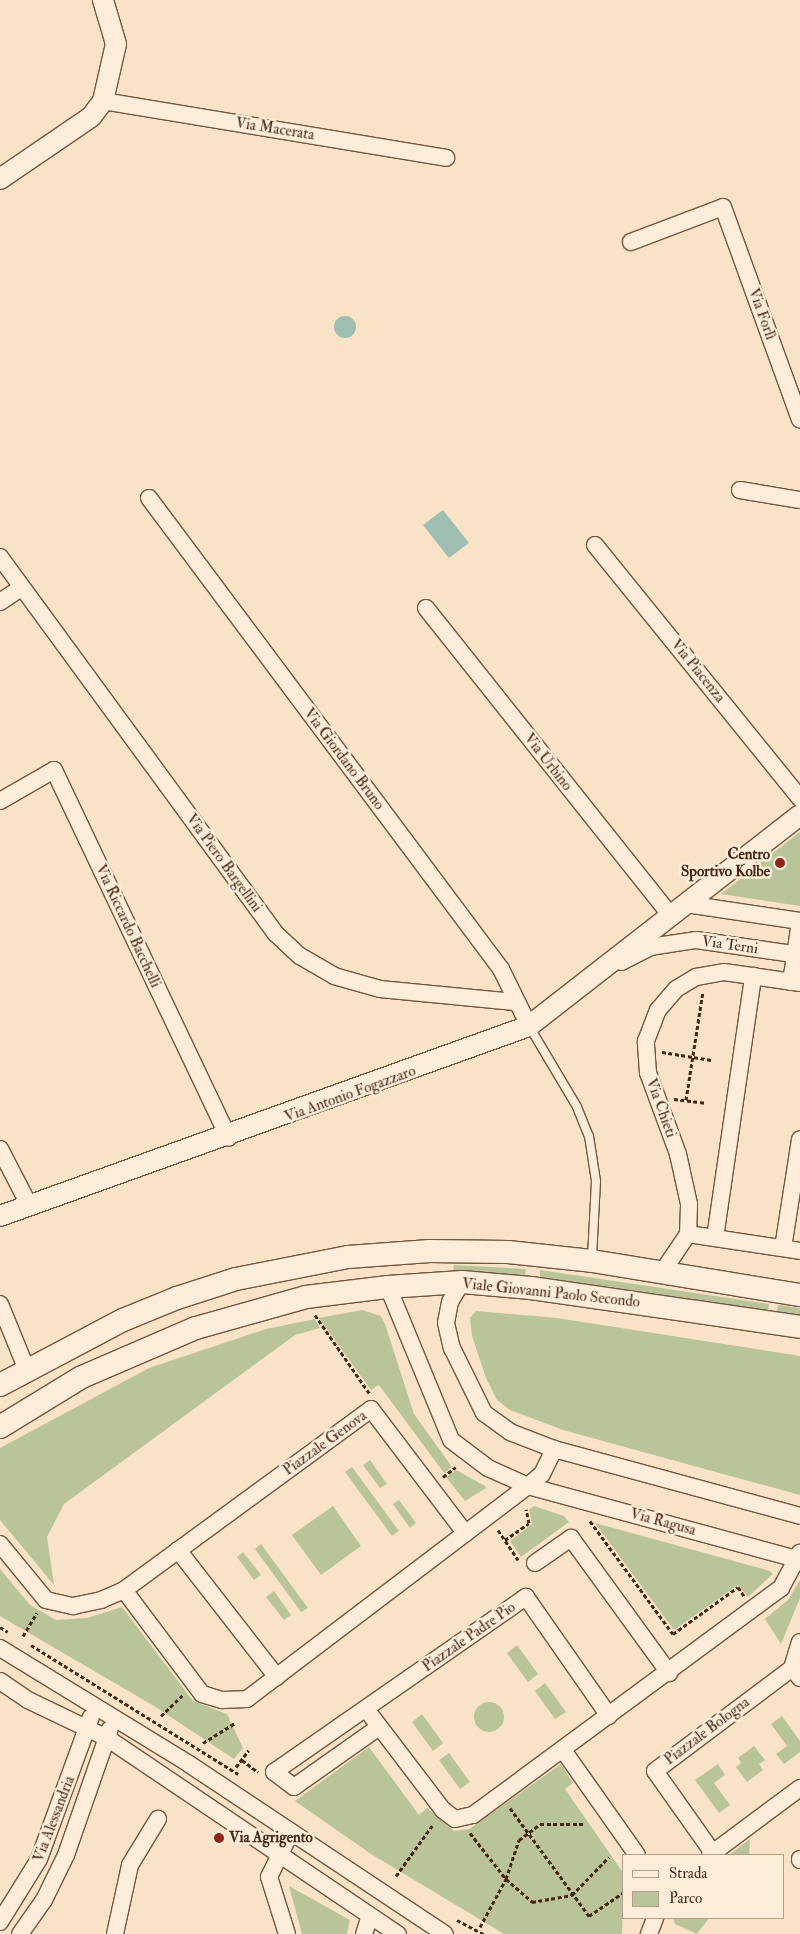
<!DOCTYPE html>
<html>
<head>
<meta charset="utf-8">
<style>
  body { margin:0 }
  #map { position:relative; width:800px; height:1934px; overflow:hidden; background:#f9e3c6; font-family:"IM FELL Double Pica",serif }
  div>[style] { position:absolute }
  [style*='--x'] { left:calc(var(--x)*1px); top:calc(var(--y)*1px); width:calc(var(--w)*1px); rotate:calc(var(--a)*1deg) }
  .green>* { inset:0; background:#b9c498 }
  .round { border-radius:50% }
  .water>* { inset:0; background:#9ebeb2 }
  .path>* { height:3px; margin-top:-1.5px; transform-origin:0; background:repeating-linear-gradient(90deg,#472713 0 4px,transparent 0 6.5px) }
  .roads { filter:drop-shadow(1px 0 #745640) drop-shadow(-1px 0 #745640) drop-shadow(0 1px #745640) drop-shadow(0 -1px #745640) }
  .service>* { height:8px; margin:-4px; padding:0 4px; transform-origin:4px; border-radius:4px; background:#fbedda }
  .minor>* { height:16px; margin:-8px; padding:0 8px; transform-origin:8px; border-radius:8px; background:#fbedda }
  .tertiary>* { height:20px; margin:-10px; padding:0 10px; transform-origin:10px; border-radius:10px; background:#fbedda }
  .secondary>* { height:22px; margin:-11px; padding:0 11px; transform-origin:11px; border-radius:11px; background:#fbedda }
  .dots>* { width:14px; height:14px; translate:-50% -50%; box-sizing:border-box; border:2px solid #fbedda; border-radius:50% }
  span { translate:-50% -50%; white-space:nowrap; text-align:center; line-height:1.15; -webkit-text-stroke:5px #fbedda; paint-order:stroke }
  .street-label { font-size:15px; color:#472713 }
  .poi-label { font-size:15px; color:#472713; font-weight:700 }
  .right { translate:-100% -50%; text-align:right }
  .left { translate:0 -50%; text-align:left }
  .legend { position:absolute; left:622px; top:1854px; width:162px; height:65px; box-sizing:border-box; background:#fbedda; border:1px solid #b39e8a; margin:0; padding:6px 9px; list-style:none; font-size:15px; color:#472713 }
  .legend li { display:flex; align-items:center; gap:10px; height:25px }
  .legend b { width:25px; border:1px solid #b39e8a }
</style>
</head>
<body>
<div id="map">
  <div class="green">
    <i style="clip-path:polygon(800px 832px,800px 906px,721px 894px)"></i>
    <i style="clip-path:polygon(454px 1265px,526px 1269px,525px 1275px,453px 1272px)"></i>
    <i style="clip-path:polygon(540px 1270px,769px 1304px,768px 1311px,540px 1277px)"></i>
    <i style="clip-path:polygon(778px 1305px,800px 1308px,800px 1316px,777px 1312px)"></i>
    <i style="clip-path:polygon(362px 1310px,381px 1316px,385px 1324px,414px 1414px,452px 1467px,444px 1473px,379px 1385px,371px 1390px,319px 1318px)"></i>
    <i style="clip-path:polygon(476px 1311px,557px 1318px,800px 1356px,800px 1495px,563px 1430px,510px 1410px,497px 1400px,486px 1378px,472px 1336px,470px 1318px)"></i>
    <i style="clip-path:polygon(315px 1319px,320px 1328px,295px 1335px,64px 1504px,47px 1537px,54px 1585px,0 1520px,0 1448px,149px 1368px,266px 1329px)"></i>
    <i style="clip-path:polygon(370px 1460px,387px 1484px,380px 1488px,363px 1465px)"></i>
    <i style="clip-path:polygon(352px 1467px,399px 1531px,392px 1536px,345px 1472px)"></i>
    <i style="clip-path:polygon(456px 1470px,485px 1486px,486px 1488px,465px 1501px,446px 1477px)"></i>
    <i style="clip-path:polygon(399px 1500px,416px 1523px,410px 1528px,393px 1504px)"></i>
    <i style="clip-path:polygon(333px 1506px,361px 1546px,321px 1575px,292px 1535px)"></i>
    <i style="clip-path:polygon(534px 1506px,564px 1516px,569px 1522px,521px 1557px,510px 1541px,532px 1524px,529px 1510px)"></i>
    <i style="clip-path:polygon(595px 1523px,770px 1571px,773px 1574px,748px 1597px,738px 1585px,674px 1630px)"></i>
    <i style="clip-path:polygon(261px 1544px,308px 1608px,301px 1612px,255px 1549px)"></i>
    <i style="clip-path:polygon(243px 1552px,261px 1575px,254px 1580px,237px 1557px)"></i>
    <i style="clip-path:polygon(0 1569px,30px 1605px,56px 1620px,87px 1618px,122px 1607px,193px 1701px,227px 1714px,243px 1748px,234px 1759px,154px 1706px,0 1616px)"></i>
    <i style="clip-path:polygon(800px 1580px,800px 1598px,781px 1644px,765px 1619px,788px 1600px)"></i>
    <i style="clip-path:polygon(274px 1591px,291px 1615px,284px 1620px,266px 1597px)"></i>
    <i style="clip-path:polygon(517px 1645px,538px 1674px,528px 1682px,507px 1653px)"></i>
    <i style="clip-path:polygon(545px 1683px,566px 1712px,555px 1719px,535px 1691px)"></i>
    <i class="round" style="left:474px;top:1702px;width:30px;height:30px"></i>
    <i style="clip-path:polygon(422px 1714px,443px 1743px,433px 1751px,412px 1722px)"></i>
    <i style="clip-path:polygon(782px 1716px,800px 1741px,800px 1752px,784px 1764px,776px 1754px,787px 1746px,771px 1724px)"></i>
    <i style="clip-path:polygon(754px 1746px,765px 1760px,759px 1764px,763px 1770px,747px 1782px,736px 1767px,741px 1763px,738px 1758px)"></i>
    <i style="clip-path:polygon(369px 1747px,419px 1815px,427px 1808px,454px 1831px,469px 1829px,561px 1764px,573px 1783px,565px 1789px,624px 1874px,622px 1934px,504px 1934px,371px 1854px,295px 1801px)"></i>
    <i style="clip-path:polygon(449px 1753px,470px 1782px,460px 1789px,439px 1760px)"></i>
    <i style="clip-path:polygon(718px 1764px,725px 1775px,714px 1783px,730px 1805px,719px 1813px,695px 1780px)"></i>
    <i style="clip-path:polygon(750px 1839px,749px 1855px,729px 1855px)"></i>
    <i style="clip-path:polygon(289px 1886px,350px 1920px,347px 1934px,302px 1934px)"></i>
    <i style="clip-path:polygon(673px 1918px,709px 1918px,697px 1934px,675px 1924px)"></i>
  </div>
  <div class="water">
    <i class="round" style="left:334px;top:316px;width:22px;height:22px"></i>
    <i style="clip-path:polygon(443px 510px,469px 543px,449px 558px,423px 525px)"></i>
  </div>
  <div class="path">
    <i style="--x:662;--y:1052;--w:50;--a:9.3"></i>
    <i style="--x:674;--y:1099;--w:31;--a:7"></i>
    <i style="--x:686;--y:1100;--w:109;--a:-81.1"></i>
    <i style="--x:315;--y:1315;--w:96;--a:55.2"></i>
    <i style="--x:443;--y:1477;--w:16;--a:-38"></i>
    <i style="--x:590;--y:1521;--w:140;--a:53.7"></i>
    <i style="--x:673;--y:1634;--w:80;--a:-35.9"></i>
    <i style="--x:738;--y:1587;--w:11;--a:56"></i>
    <i style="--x:498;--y:1530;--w:36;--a:56"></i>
    <i style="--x:505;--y:1540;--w:29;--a:-35"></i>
    <i style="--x:529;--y:1523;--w:14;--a:-102"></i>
    <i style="--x:0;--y:1627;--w:9;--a:32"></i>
    <i style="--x:23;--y:1636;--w:27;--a:-59"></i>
    <i style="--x:31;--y:1645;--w:244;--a:31.9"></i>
    <i style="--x:161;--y:1716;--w:32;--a:-44"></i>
    <i style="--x:203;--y:1743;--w:38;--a:-32"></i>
    <i style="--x:242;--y:1760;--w:20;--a:37"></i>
    <i style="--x:236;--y:1767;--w:21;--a:-53"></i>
    <i style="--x:510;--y:1808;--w:134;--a:53.8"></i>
    <i style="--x:589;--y:1916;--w:42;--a:-34.4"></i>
    <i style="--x:470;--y:1833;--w:58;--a:52"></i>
    <i style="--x:506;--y:1879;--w:35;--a:41"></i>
    <i style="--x:532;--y:1902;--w:41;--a:-9.9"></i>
    <i style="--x:572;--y:1895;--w:53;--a:-45.8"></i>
    <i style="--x:396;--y:1876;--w:62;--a:-54.2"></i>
    <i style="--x:457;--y:1920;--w:30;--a:28"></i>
    <i style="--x:480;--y:1927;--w:55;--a:-61.6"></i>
    <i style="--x:506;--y:1879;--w:41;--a:-71.6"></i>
    <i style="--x:519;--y:1840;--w:26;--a:-37"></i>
    <i style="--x:540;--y:1824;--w:44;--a:0"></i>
  </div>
  <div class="roads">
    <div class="service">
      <i style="--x:529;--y:1026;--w:94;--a:59.3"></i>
      <i style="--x:577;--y:1107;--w:31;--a:68"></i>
      <i style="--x:589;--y:1136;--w:46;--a:81.2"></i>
      <i style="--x:596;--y:1181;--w:77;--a:93"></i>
    </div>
    <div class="minor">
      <i style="--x:103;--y:101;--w:348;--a:9.4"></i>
      <i style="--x:631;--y:242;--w:98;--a:-20.8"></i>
      <i style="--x:723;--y:207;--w:226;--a:70.1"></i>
      <i style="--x:740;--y:490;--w:61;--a:9.5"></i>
      <i style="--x:149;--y:498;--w:588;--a:53.23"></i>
      <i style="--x:501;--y:969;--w:64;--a:63.8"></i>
      <i style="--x:595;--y:545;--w:326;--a:51"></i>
      <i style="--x:0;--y:557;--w:466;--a:53.8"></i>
      <i style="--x:275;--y:933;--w:34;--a:43"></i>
      <i style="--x:300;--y:956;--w:39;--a:30"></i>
      <i style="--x:334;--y:976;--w:48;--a:15.8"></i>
      <i style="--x:380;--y:989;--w:135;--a:5.5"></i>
      <i style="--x:0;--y:602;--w:25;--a:-34"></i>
      <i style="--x:426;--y:608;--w:394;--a:51.5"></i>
      <i style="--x:0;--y:801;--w:62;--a:-29.9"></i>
      <i style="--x:54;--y:770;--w:407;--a:64.6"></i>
      <i style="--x:686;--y:904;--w:115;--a:8.5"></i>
      <i style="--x:621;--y:962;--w:33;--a:-27"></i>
      <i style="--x:650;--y:947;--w:47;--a:-8.7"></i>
      <i style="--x:696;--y:940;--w:105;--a:8.2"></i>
      <i style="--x:791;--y:982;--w:61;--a:-81.5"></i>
      <i style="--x:0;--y:1149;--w:63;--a:62.6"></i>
      <i style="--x:688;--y:1234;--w:113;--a:8.6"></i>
      <i style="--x:715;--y:1238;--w:265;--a:-81.7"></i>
      <i style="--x:783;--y:1248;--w:110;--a:-81.1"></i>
      <i style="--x:663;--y:1271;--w:45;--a:-56"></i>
      <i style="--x:688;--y:1234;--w:30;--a:-88"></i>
      <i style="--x:689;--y:1204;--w:51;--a:-102.4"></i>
      <i style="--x:678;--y:1154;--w:86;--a:-110.3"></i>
      <i style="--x:648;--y:1073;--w:32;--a:-94"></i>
      <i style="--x:646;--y:1041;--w:33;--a:-69"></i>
      <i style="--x:658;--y:1010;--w:28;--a:-49"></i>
      <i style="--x:676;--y:989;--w:23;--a:-31"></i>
      <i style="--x:696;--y:977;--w:28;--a:-10"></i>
      <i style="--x:724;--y:972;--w:77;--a:8.2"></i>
      <i style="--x:462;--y:1282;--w:23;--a:121"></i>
      <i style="--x:450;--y:1302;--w:21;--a:101"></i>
      <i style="--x:446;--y:1323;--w:26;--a:77"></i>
      <i style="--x:452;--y:1348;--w:72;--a:63.8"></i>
      <i style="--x:484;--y:1413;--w:32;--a:36"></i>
      <i style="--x:510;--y:1432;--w:47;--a:21.1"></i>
      <i style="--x:554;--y:1449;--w:255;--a:15.2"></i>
      <i style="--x:388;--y:1287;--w:165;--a:67.6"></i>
      <i style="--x:451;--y:1440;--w:46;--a:37.1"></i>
      <i style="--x:488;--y:1468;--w:44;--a:24.2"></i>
      <i style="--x:528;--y:1486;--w:282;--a:15.2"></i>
      <i style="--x:0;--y:1304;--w:71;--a:67.8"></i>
      <i style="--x:0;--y:1544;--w:72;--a:50.6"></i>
      <i style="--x:46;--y:1600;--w:28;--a:13"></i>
      <i style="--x:73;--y:1606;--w:29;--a:-12"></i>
      <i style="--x:101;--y:1600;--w:25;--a:-23"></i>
      <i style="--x:124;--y:1590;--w:306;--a:-36.2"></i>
      <i style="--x:371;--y:1409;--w:156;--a:52.8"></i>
      <i style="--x:178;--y:1550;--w:161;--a:52.1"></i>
      <i style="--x:535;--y:1563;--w:44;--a:-34.8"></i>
      <i style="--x:571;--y:1538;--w:167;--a:54"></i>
      <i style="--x:124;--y:1590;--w:130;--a:53.1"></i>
      <i style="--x:202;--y:1694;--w:21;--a:17"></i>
      <i style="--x:222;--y:1700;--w:25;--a:-2"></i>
      <i style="--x:247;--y:1699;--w:353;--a:-37.2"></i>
      <i style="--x:528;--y:1486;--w:18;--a:-41"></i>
      <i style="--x:542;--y:1474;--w:28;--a:-64"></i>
      <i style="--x:0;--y:1648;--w:222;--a:31.5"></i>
      <i style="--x:189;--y:1764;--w:307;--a:33.6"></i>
      <i style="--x:792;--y:1668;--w:27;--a:-73"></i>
      <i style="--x:0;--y:1681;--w:34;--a:34"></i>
      <i style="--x:28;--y:1700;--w:88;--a:25.7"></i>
      <i style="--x:107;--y:1738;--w:351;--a:34"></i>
      <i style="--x:366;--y:1709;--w:127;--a:52.7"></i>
      <i style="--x:443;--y:1810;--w:15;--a:37"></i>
      <i style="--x:455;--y:1819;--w:18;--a:-13"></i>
      <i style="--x:473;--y:1815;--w:383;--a:-36.4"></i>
      <i style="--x:781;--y:1588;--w:40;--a:-62"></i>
      <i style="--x:379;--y:1727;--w:104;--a:144.8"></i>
      <i style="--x:294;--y:1787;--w:25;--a:-143"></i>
      <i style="--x:274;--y:1772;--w:307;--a:-34.8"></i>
      <i style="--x:526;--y:1597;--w:145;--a:55.1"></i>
      <i style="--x:563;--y:1750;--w:128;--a:54.8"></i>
      <i style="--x:713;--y:1853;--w:100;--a:-125.3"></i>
      <i style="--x:655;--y:1771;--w:171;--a:-36.9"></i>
      <i style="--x:792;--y:1668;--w:13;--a:51"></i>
      <i style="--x:710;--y:1855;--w:112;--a:-36.7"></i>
      <i style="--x:800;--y:1859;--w:1;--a:90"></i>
      <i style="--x:0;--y:1922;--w:74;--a:-58.2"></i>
      <i style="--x:39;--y:1859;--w:151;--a:-69.9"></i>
      <i style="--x:20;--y:1934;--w:42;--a:-54.8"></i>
      <i style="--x:44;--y:1900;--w:50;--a:-63.9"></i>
      <i style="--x:66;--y:1855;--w:133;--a:-70.8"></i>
      <i style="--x:115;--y:1934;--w:71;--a:-77.7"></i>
      <i style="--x:130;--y:1865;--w:54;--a:-58.7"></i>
      <i style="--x:287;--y:1934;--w:60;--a:-107.5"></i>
      <i style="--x:269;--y:1877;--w:48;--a:-64"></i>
      <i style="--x:364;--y:1934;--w:19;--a:-72"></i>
      <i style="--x:649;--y:1934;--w:17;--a:-69"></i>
    </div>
    <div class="tertiary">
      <i style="--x:0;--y:179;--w:110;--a:-34.3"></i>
      <i style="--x:91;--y:117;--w:20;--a:-53"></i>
      <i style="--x:103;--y:101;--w:58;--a:-77.2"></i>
      <i style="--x:116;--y:44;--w:46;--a:-106.5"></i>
      <i style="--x:0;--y:1216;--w:562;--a:-19.76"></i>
      <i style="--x:529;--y:1026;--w:343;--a:-37.9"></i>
    </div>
    <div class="secondary">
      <i style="--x:0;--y:1385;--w:139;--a:-27.9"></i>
      <i style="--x:123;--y:1320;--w:58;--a:-22.2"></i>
      <i style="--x:177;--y:1298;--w:62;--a:-17.9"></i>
      <i style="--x:236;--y:1279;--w:114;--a:-11.1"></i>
      <i style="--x:348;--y:1257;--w:82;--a:-4.2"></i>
      <i style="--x:430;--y:1251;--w:78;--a:0.7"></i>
      <i style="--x:508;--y:1252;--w:84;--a:6.1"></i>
      <i style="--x:592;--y:1261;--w:211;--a:9.3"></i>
      <i style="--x:0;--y:1427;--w:96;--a:-31.4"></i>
      <i style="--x:82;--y:1377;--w:124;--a:-23.3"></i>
      <i style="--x:196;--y:1328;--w:114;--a:-15.7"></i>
      <i style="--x:306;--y:1297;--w:83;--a:-7"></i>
      <i style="--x:388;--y:1287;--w:74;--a:-3.9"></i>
      <i style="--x:462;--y:1282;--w:69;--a:5"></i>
      <i style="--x:531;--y:1288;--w:272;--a:8.2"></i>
    </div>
  </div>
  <div class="dots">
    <i style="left:780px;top:863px;background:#8f2418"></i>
    <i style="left:219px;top:1838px;background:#8f2418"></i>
  </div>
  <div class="street-label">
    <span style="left:275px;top:129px;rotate:9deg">Via Macerata</span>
    <span style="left:762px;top:314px;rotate:70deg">Via Forlì</span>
    <span style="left:698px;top:671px;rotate:51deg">Via Piacenza</span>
    <span style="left:344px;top:759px;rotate:53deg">Via Giordano Bruno</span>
    <span style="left:548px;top:762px;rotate:52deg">Via Urbino</span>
    <span style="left:224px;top:863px;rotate:54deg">Via Piero Bargellini</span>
    <span style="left:128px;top:926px;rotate:65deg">Via Riccardo Bacchelli</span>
    <span style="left:730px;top:945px;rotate:8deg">Via Terni</span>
    <span style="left:350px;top:1094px;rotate:-20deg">Via Antonio Fogazzaro</span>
    <span style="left:661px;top:1108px;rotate:70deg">Via Chieti</span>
    <span style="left:551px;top:1293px;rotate:6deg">Viale Giovanni Paolo Secondo</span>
    <span style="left:325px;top:1443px;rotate:-36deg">Piazzale Genova</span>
    <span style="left:663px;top:1522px;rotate:15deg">Via Ragusa</span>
    <span style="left:469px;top:1637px;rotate:-35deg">Piazzale Padre Pio</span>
    <span style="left:707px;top:1731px;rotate:-37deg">Piazzale Bologna</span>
    <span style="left:54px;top:1819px;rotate:-69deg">Via Alessandria</span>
  </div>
  <div class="poi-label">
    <span class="right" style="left:770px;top:863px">Centro<br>Sportivo Kolbe</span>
    <span class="left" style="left:229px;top:1838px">Via Agrigento</span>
  </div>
  <ul class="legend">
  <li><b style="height:6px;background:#fbedda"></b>Strada</li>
  <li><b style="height:14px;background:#b9c498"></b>Parco</li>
  </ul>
</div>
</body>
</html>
